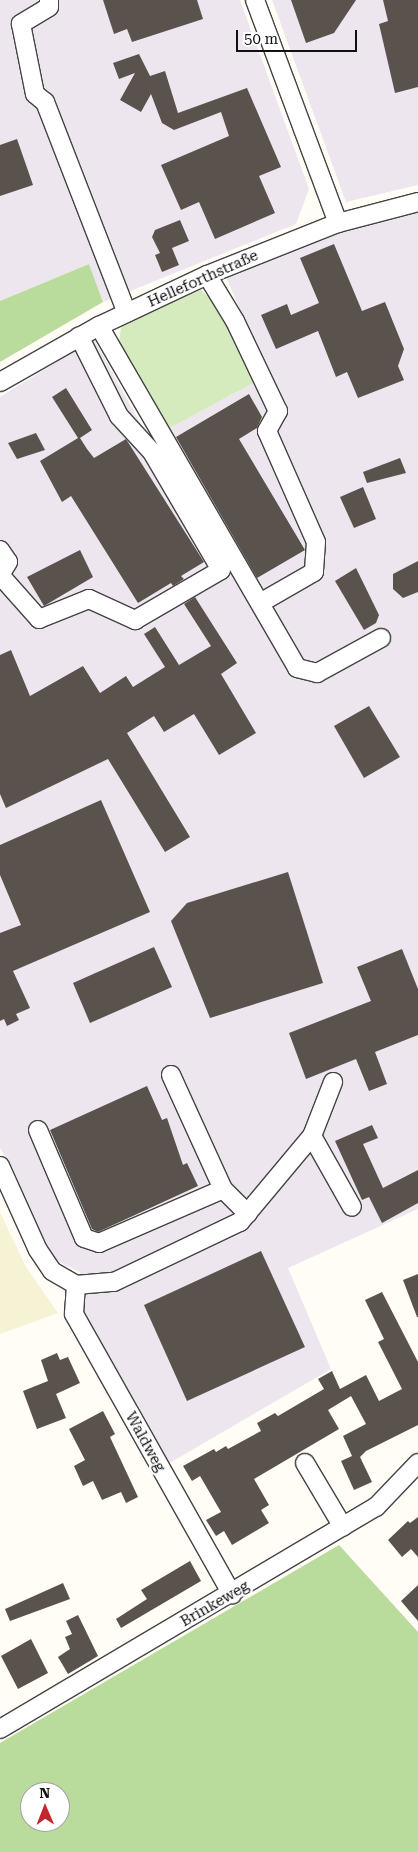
<!DOCTYPE html>
<html>
<head>
<meta charset="utf-8">
<style>
  body { margin:0 }
  #map { position:relative; width:418px; height:1852px; overflow:hidden; background:#fffdf5; font-family:"Roboto Serif",serif }
  div>[style] { position:absolute }
  [style*='--x'] { left:calc(var(--x)*1px); top:calc(var(--y)*1px); width:calc(var(--w)*1px); rotate:calc(var(--a)*1deg) }
  .industrial>* { inset:0; background:#eee6ef }
  .farmland>* { inset:0; background:#f6f3d4 }
  .green>* { inset:0; background:#d5ebbd }
  .forest>* { inset:0; background:#b9dc9c }
  .building>* { inset:0; background:#5a524d }
  .roads { filter:drop-shadow(1px 0 #444) drop-shadow(-1px 0 #444) drop-shadow(0 1px #444) drop-shadow(0 -1px #444) }
  .minor>* { height:18px; margin:-9px; padding:0 9px; transform-origin:9px; border-radius:9px; background:#fff }
  span { translate:-50% -50%; white-space:nowrap; text-align:center; line-height:1.15; -webkit-text-stroke:5px #fff; paint-order:stroke }
  .street-label { font-size:15px; color:#111 }
  .north { position:absolute; left:20px; top:1782px; width:50px; height:50px; box-sizing:border-box; background:#fff; border:1px solid #a0a0a0; border-radius:50%; rotate:359deg; font-size:14px; font-weight:700; line-height:20px; text-align:center; color:#111 }
  .north::after { content:''; display:block; margin:auto; width:18px; height:22px; background:#c4262e; clip-path:polygon(50% 0,100% 100%,50% 72%,0 100%) }
  .scale { position:absolute; left:236px; top:30px; width:121px; height:22px; box-sizing:border-box; border:2px solid #111; border-top:0; padding-left:6px; font-size:15px; line-height:18px; white-space:nowrap; color:#111; -webkit-text-stroke:4px #fff; paint-order:stroke }
</style>
</head>
<body>
<div id="map">
  <div class="industrial">
    <i style="clip-path:polygon(0 0,240px 0,309px 189px,296px 224px,103px 302px,89px 264px,0 301px)"></i>
    <i style="clip-path:polygon(272px 0,418px 0,418px 185px,346px 202px)"></i>
    <i style="clip-path:polygon(418px 210px,418px 1209px,288px 1268px,331px 1369px,166px 1465px,83px 1313px,80px 1272px,57px 1261px,45px 1243px,13px 1169px,0 1148px,0 397px,94px 339px,149px 439px,268px 375px,226px 277px,353px 226px)"></i>
  </div>
  <div class="farmland">
    <i style="clip-path:polygon(0 1212px,26px 1267px,58px 1313px,0 1334px)"></i>
  </div>
  <div class="green">
    <i style="clip-path:polygon(200px 289px,219px 307px,259px 380px,168px 429px,119px 342px,121px 327px)"></i>
  </div>
  <div class="forest">
    <i style="clip-path:polygon(89px 264px,103px 302px,0 362px,0 301px)"></i>
    <i style="clip-path:polygon(evenodd,339px 1545px,418px 1632px,418px 1852px,0 1852px,0 1743px,339px 1545px,30px 1792px,60px 1792px,60px 1822px,30px 1822px,30px 1792px)"></i>
  </div>
  <div class="building">
    <i style="clip-path:polygon(103px 0,197px 0,203px 19px,132px 42px,127px 29px,114px 34px)"></i>
    <i style="clip-path:polygon(291px 0,356px 0,334px 33px,306px 43px)"></i>
    <i style="clip-path:polygon(383px 0,418px 0,418px 87px,395px 93px,379px 24px,388px 21px)"></i>
    <i style="clip-path:polygon(139px 54px,150px 76px,165px 71px,178px 113px,247px 88px,281px 167px,259px 176px,275px 213px,215px 239px,199px 202px,181px 210px,161px 165px,229px 136px,221px 112px,174px 130px,162px 123px,151px 94px,141px 112px,120px 100px,135px 73px,119px 79px,113px 63px)"></i>
    <i style="clip-path:polygon(17px 139px,33px 185px,0 196px,0 145px)"></i>
    <i style="clip-path:polygon(180px 220px,189px 241px,172px 248px,179px 265px,162px 272px,155px 255px,160px 253px,152px 237px,155px 230px)"></i>
    <i style="clip-path:polygon(334px 244px,362px 311px,385px 302px,404px 349px,398px 366px,404px 380px,358px 398px,347px 372px,336px 377px,318px 331px,276px 349px,261px 315px,287px 304px,291px 315px,319px 303px,300px 258px)"></i>
    <i style="clip-path:polygon(66px 388px,92px 430px,80px 438px,87px 449px,94px 458px,126px 439px,204px 562px,181px 576px,184px 579px,173px 586px,171px 583px,138px 603px,71px 496px,62px 502px,40px 461px,78px 438px,52px 397px)"></i>
    <i style="clip-path:polygon(249px 394px,262px 417px,257px 428px,239px 439px,305px 550px,257px 578px,176px 437px)"></i>
    <i style="clip-path:polygon(36px 433px,45px 450px,17px 459px,8px 443px)"></i>
    <i style="clip-path:polygon(400px 458px,406px 473px,367px 483px,363px 472px)"></i>
    <i style="clip-path:polygon(363px 487px,376px 519px,354px 528px,340px 497px)"></i>
    <i style="clip-path:polygon(80px 550px,93px 577px,44px 606px,27px 577px)"></i>
    <i style="clip-path:polygon(418px 561px,418px 592px,403px 598px,393px 589px,393px 574px)"></i>
    <i style="clip-path:polygon(356px 568px,379px 615px,376px 623px,364px 630px,335px 581px)"></i>
    <i style="clip-path:polygon(195px 597px,237px 663px,221px 674px,256px 733px,219px 755px,194px 714px,164px 732px,154px 716px,127px 733px,190px 837px,165px 852px,108px 759px,6px 808px,0 794px,0 655px,11px 650px,30px 696px,83px 666px,100px 693px,126px 676px,133px 687px,165px 667px,144px 634px,155px 627px,179px 665px,211px 646px,184px 604px)"></i>
    <i style="clip-path:polygon(369px 706px,400px 757px,364px 778px,334px 726px)"></i>
    <i style="clip-path:polygon(101px 800px,150px 912px,13px 971px,30px 1008px,16px 1014px,19px 1020px,7px 1026px,4px 1019px,0 1021px,0 933px,21px 925px,0 875px,0 845px)"></i>
    <i style="clip-path:polygon(288px 872px,323px 983px,210px 1018px,171px 921px,187px 903px)"></i>
    <i style="clip-path:polygon(154px 947px,172px 987px,90px 1023px,73px 983px)"></i>
    <i style="clip-path:polygon(402px 949px,418px 989px,418px 1035px,375px 1052px,387px 1084px,369px 1091px,356px 1059px,306px 1079px,289px 1033px,371px 1001px,357px 967px)"></i>
    <i style="clip-path:polygon(147px 1086px,162px 1120px,167px 1118px,183px 1165px,187px 1163px,198px 1186px,98px 1232px,92px 1229px,50px 1130px)"></i>
    <i style="clip-path:polygon(372px 1125px,378px 1138px,363px 1144px,383px 1188px,418px 1170px,418px 1203px,382px 1223px,369px 1197px,362px 1200px,335px 1141px)"></i>
    <i style="clip-path:polygon(261px 1251px,305px 1347px,187px 1401px,144px 1305px)"></i>
    <i style="clip-path:polygon(418px 1274px,418px 1317px,417px 1317px,403px 1280px)"></i>
    <i style="clip-path:polygon(382px 1292px,418px 1362px,418px 1425px,366px 1451px,360px 1457px,372px 1482px,354px 1490px,341px 1461px,352px 1456px,343px 1436px,366px 1424px,351px 1396px,328px 1410px,339px 1429px,254px 1479px,269px 1505px,261px 1510px,269px 1523px,232px 1545px,224px 1531px,216px 1536px,206px 1520px,221px 1512px,200px 1476px,192px 1481px,183px 1466px,214px 1449px,216px 1452px,226px 1446px,228px 1449px,261px 1431px,257px 1423px,275px 1413px,278px 1416px,324px 1389px,318px 1379px,332px 1371px,340px 1389px,366px 1375px,379px 1401px,402px 1389px,378px 1342px,384px 1339px,365px 1300px)"></i>
    <i style="clip-path:polygon(57px 1353px,60px 1360px,68px 1357px,80px 1383px,56px 1394px,66px 1418px,37px 1429px,23px 1391px,48px 1381px,41px 1360px)"></i>
    <i style="clip-path:polygon(103px 1411px,115px 1434px,110px 1437px,138px 1497px,126px 1503px,121px 1492px,102px 1500px,93px 1481px,83px 1486px,74px 1466px,85px 1460px,69px 1429px)"></i>
    <i style="clip-path:polygon(418px 1517px,418px 1557px,411px 1549px,402px 1557px,388px 1540px,408px 1521px,410px 1523px)"></i>
    <i style="clip-path:polygon(190px 1561px,201px 1581px,121px 1628px,116px 1619px,147px 1599px,141px 1590px)"></i>
    <i style="clip-path:polygon(63px 1583px,70px 1599px,10px 1621px,5px 1609px)"></i>
    <i style="clip-path:polygon(418px 1585px,418px 1621px,401px 1601px)"></i>
    <i style="clip-path:polygon(78px 1615px,98px 1656px,68px 1674px,58px 1657px,70px 1649px,65px 1637px,72px 1634px,66px 1621px)"></i>
    <i style="clip-path:polygon(31px 1639px,48px 1673px,18px 1689px,1px 1656px)"></i>
  </div>
  <div class="roads">
    <div class="minor">
      <i style="--x:49;--y:0;--w:7;--a:90"></i>
      <i style="--x:49;--y:7;--w:33;--a:149"></i>
      <i style="--x:21;--y:24;--w:71;--a:78.7"></i>
      <i style="--x:35;--y:94;--w:13;--a:39"></i>
      <i style="--x:45;--y:102;--w:226;--a:68.8"></i>
      <i style="--x:255;--y:0;--w:238;--a:69.6"></i>
      <i style="--x:207;--y:275;--w:54;--a:58.7"></i>
      <i style="--x:235;--y:321;--w:100;--a:64.5"></i>
      <i style="--x:278;--y:411;--w:23;--a:119"></i>
      <i style="--x:267;--y:431;--w:121;--a:66.2"></i>
      <i style="--x:316;--y:542;--w:30;--a:94"></i>
      <i style="--x:314;--y:572;--w:62;--a:150.1"></i>
      <i style="--x:99;--y:326;--w:395;--a:59.9"></i>
      <i style="--x:297;--y:668;--w:21;--a:14"></i>
      <i style="--x:317;--y:673;--w:73;--a:-28.7"></i>
      <i style="--x:0;--y:382;--w:114;--a:-29.5"></i>
      <i style="--x:99;--y:326;--w:119;--a:-25.3"></i>
      <i style="--x:207;--y:275;--w:141;--a:-21.7"></i>
      <i style="--x:338;--y:223;--w:83;--a:-14.7"></i>
      <i style="--x:0;--y:550;--w:14;--a:56"></i>
      <i style="--x:8;--y:562;--w:15;--a:122"></i>
      <i style="--x:0;--y:575;--w:59;--a:48.4"></i>
      <i style="--x:39;--y:619;--w:54;--a:-21.8"></i>
      <i style="--x:89;--y:599;--w:51;--a:24.5"></i>
      <i style="--x:135;--y:620;--w:99;--a:-30.2"></i>
      <i style="--x:221;--y:570;--w:137;--a:-120.3"></i>
      <i style="--x:152;--y:452;--w:49;--a:-132.5"></i>
      <i style="--x:119;--y:416;--w:89;--a:-116.6"></i>
      <i style="--x:171;--y:1075;--w:125;--a:65.5"></i>
      <i style="--x:223;--y:1189;--w:35;--a:45"></i>
      <i style="--x:38;--y:1130;--w:117;--a:66.9"></i>
      <i style="--x:84;--y:1238;--w:16;--a:18"></i>
      <i style="--x:99;--y:1243;--w:135;--a:-23.5"></i>
      <i style="--x:312;--y:1136;--w:81;--a:60.6"></i>
      <i style="--x:0;--y:1166;--w:92;--a:65.7"></i>
      <i style="--x:38;--y:1250;--w:25;--a:56"></i>
      <i style="--x:52;--y:1271;--w:28;--a:30"></i>
      <i style="--x:76;--y:1285;--w:38;--a:-5"></i>
      <i style="--x:114;--y:1282;--w:140;--a:-25.5"></i>
      <i style="--x:240;--y:1222;--w:112;--a:-50.1"></i>
      <i style="--x:312;--y:1136;--w:58;--a:-68.7"></i>
      <i style="--x:76;--y:1285;--w:29;--a:94"></i>
      <i style="--x:74;--y:1314;--w:322;--a:60.6"></i>
      <i style="--x:305;--y:1463;--w:74;--a:59.3"></i>
      <i style="--x:0;--y:1729;--w:437;--a:-30.6"></i>
      <i style="--x:376;--y:1507;--w:61;--a:-46.3"></i>
    </div>
  </div>
  <div class="street-label">
    <span style="left:203px;top:279px;rotate:-24deg">Helleforthstraße</span>
    <span style="left:145px;top:1442px;rotate:61deg">Waldweg</span>
    <span style="left:215px;top:1604px;rotate:-30deg">Brinkeweg</span>
  </div>
  <div class="north">N</div>
  <div class="scale">50 m</div>
</div>
</body>
</html>
